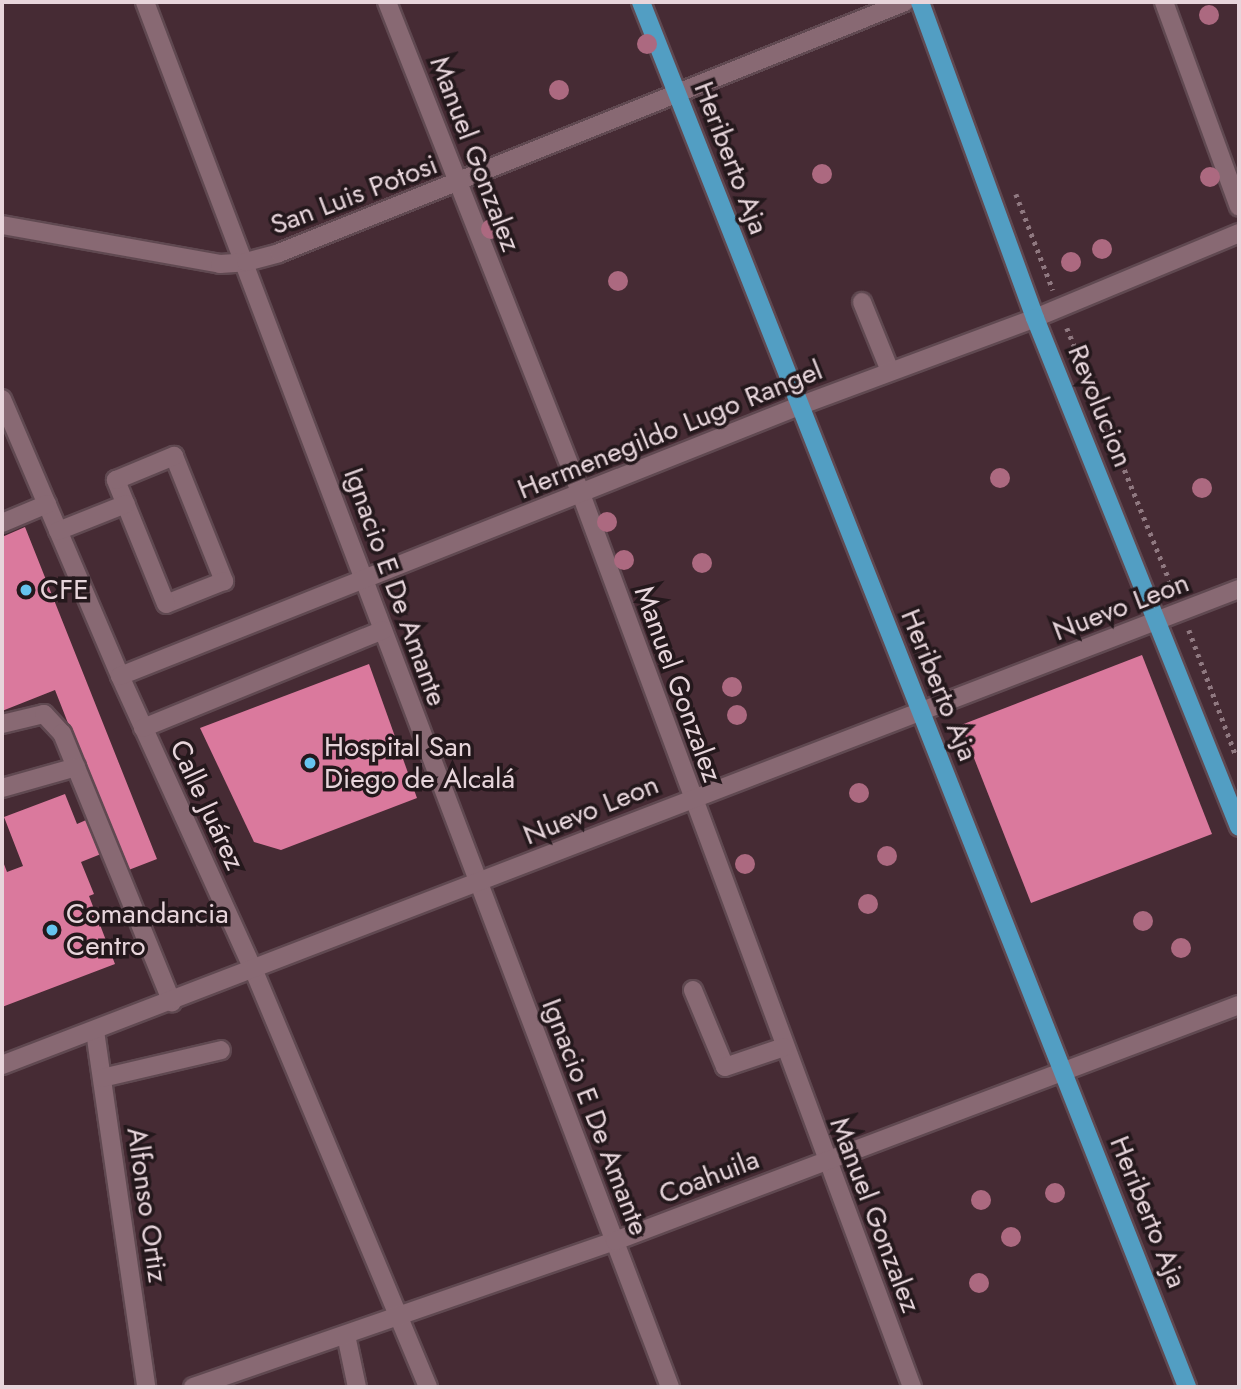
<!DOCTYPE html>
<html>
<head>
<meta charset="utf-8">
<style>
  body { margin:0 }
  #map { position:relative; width:1241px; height:1389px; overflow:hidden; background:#462b34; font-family:Jost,sans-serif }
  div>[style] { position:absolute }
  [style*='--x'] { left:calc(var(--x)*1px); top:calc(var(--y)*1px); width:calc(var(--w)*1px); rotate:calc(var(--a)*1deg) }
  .building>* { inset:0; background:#da799d }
  .path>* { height:4.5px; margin-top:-2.25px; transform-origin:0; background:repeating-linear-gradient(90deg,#8f7880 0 3.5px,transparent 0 8.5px) }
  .roads { filter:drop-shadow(2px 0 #604951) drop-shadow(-2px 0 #604951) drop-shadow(0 2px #604951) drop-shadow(0 -2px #604951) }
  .minor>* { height:18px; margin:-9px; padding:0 9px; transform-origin:9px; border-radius:9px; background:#886973 }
  .major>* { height:18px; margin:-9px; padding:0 9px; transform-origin:9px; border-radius:9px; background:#529ec3 }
  .trees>* { width:20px; height:20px; margin:-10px; border-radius:50%; background:#ac6980 }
  .dots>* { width:19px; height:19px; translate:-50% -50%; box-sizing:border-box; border:4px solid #24181c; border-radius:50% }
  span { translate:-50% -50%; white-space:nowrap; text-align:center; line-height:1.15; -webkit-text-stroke:7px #24181c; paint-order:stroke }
  .street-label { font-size:28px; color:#e7d5db }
  .poi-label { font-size:28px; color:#e7d5db }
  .left { translate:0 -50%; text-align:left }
  .frame { position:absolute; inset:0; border:4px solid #e7d5db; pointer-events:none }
</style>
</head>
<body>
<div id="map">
  <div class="building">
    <i style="clip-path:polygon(25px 527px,157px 859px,126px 871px,55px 690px,2px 711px,2px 537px)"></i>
    <i style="clip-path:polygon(1142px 655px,1212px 834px,1031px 903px,961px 725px)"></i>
    <i style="clip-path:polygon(369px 664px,417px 798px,281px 850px,254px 842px,200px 728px)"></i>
    <i style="clip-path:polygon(65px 794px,77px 824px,93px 817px,106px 852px,81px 862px,94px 894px,89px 896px,115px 964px,2px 1007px,2px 859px,7px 872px,23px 866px,4px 817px)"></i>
  </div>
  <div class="path">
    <i style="--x:1016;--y:194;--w:103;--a:68.9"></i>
    <i style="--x:1067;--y:328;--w:285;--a:67.9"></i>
    <i style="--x:1189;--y:630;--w:134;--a:69.5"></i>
  </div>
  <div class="roads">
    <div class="minor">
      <i style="--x:145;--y:2;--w:1481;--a:69.24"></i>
      <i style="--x:387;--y:2;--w:529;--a:68.48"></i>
      <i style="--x:581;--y:494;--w:952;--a:69.66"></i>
      <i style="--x:1164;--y:2;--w:218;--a:69.9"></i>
      <i style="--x:2;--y:225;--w:221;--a:10.1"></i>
      <i style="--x:220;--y:264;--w:26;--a:-4"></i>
      <i style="--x:246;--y:262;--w:34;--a:-15"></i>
      <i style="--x:279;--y:253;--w:674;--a:-21.85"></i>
      <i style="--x:862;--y:302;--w:74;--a:67.9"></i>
      <i style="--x:2;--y:399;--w:301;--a:66.9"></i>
      <i style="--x:120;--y:676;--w:324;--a:65.6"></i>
      <i style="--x:254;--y:971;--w:451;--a:67.3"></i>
      <i style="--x:174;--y:456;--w:135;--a:68.2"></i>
      <i style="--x:224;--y:581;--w:62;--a:158.4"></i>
      <i style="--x:166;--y:604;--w:134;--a:-112"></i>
      <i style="--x:116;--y:480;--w:63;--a:-22.5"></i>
      <i style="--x:2;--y:523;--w:49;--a:-22.9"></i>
      <i style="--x:58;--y:531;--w:73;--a:-21.7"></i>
      <i style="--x:120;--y:676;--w:731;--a:-21.68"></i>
      <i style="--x:799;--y:406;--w:252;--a:-20.4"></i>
      <i style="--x:1035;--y:318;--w:221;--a:-22.6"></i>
      <i style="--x:2;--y:724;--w:43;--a:-13.4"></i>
      <i style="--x:44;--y:714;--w:26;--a:47"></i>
      <i style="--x:62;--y:733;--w:291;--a:67.8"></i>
      <i style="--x:143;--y:728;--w:259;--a:-22.2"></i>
      <i style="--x:2;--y:788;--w:77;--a:-15.8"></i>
      <i style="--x:693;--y:990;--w:83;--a:67.4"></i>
      <i style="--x:725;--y:1067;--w:62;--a:-18.7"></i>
      <i style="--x:95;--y:1031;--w:360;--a:81.8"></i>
      <i style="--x:2;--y:1065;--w:1325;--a:-21.05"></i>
      <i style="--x:102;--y:1078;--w:122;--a:-13.2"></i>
      <i style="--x:346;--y:1335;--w:53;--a:78.1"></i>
      <i style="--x:193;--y:1387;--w:447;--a:-19.1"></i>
      <i style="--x:615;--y:1241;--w:667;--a:-20.72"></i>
    </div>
    <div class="major">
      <i style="--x:641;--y:2;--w:1489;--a:68.48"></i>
      <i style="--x:920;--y:2;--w:336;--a:70"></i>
      <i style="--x:1035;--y:318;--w:548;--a:68.16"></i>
    </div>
  </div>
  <div class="trees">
    <i style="left:1209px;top:15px"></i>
    <i style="left:647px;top:44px"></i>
    <i style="left:559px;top:90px"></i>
    <i style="left:822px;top:174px"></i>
    <i style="left:1210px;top:177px"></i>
    <i style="left:491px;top:229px"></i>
    <i style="left:1102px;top:249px"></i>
    <i style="left:1071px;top:262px"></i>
    <i style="left:618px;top:281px"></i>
    <i style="left:1000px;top:478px"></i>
    <i style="left:1202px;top:488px"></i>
    <i style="left:607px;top:522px"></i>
    <i style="left:624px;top:560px"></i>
    <i style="left:702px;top:563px"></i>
    <i style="left:732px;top:687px"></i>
    <i style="left:737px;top:715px"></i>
    <i style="left:859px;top:793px"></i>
    <i style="left:887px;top:856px"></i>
    <i style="left:745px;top:864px"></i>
    <i style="left:868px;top:904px"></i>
    <i style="left:1143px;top:921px"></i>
    <i style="left:1181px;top:948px"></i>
    <i style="left:1055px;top:1193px"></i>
    <i style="left:981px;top:1200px"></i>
    <i style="left:1011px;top:1237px"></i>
    <i style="left:979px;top:1283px"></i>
  </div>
  <div class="dots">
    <i style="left:26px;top:590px;background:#66c4ef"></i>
    <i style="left:310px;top:763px;background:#66c4ef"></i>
    <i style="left:52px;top:930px;background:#66c4ef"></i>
  </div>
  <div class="street-label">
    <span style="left:475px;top:154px;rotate:69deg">Manuel Gonzalez</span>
    <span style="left:731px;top:158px;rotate:69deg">Heriberto Aja</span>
    <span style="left:354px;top:195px;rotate:-21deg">San Luis Potosi</span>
    <span style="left:1100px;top:406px;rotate:68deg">Revolucion</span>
    <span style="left:670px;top:430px;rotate:-22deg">Hermenegildo Lugo Rangel</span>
    <span style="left:395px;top:587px;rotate:70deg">Ignacio E De Amante</span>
    <span style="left:1121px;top:607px;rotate:-21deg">Nuevo Leon</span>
    <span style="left:678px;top:684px;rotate:70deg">Manuel Gonzalez</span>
    <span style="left:939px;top:685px;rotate:68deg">Heriberto Aja</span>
    <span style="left:207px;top:805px;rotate:65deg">Calle Juárez</span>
    <span style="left:591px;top:810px;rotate:-22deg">Nuevo Leon</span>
    <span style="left:595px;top:1117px;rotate:69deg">Ignacio E De Amante</span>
    <span style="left:709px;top:1177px;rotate:-21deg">Coahuila</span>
    <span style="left:147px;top:1205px;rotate:82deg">Alfonso Ortiz</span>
    <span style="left:1148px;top:1212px;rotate:68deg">Heriberto Aja</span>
    <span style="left:875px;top:1215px;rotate:69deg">Manuel Gonzalez</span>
  </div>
  <div class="poi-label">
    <span class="left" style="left:40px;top:590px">CFE</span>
    <span class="left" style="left:324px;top:763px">Hospital San<br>Diego de Alcalá</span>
    <span class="left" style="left:66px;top:930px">Comandancia<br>Centro</span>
  </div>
  <div class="frame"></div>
</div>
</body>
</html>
